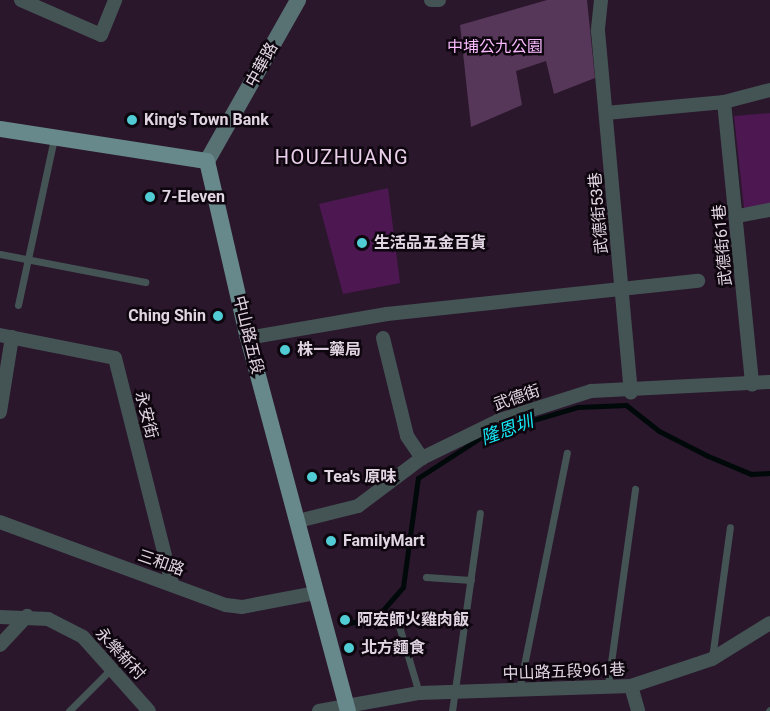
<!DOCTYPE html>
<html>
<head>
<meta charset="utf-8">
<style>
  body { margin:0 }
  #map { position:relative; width:770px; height:711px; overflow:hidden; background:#2a172b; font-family:Roboto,"Noto Sans TC",sans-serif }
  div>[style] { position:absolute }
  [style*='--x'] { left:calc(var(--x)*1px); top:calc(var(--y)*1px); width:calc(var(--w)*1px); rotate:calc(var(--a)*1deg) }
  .green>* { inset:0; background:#563759 }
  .stream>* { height:5px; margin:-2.5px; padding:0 2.5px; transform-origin:2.5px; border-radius:2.5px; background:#00090a }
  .building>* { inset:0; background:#4d1752 }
  .service>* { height:7px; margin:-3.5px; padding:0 3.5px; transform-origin:3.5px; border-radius:3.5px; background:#445455 }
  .minor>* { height:14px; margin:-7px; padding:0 7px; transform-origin:7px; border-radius:7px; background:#445455 }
  .secondary>* { height:16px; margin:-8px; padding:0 8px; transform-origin:8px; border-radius:8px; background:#587274 }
  .primary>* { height:16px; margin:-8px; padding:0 8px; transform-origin:8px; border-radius:8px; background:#67898b }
  .dots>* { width:16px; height:16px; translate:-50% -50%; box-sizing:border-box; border:3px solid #0e060e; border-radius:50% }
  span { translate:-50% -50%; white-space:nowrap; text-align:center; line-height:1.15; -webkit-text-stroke:5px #0e060e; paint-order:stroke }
  .park-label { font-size:16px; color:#fabbff }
  .street-label { font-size:16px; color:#e2d5e3 }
  .poi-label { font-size:16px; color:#e2d5e3; font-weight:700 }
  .left { translate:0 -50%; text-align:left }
  .right { translate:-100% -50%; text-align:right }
  .water-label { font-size:18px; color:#14e9f5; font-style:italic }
  .quarter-label { font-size:20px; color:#e8cee9; letter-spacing:1.5px }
</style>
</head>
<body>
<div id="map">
  <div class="green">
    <i style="clip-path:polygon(547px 0,587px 0,595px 78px,554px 94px,546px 61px,516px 71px,522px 105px,471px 127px,460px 25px)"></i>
  </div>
  <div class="stream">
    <i style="--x:344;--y:624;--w:33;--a:-11"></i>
    <i style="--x:376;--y:618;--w:41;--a:-48.9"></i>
    <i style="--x:403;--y:587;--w:110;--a:-82.2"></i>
    <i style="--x:418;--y:478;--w:81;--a:-32.9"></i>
    <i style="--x:486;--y:434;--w:96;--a:-16.4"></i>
    <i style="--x:578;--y:407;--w:48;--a:-2.4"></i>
    <i style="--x:626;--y:405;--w:42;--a:38.2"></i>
    <i style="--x:659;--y:431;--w:55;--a:27"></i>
    <i style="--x:708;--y:456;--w:47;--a:22.7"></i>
    <i style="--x:751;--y:474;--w:19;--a:-3"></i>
  </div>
  <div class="building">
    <i style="clip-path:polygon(770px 113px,770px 206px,744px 208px,734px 116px)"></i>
    <i style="clip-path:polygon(388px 188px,400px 283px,343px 294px,319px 204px)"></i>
  </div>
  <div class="service">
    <i style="--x:0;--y:254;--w:148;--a:10.9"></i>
    <i style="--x:18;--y:305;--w:170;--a:-77.8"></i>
    <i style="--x:426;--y:577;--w:45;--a:3.8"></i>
    <i style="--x:399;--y:626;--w:70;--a:73.4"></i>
    <i style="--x:712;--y:658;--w:132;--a:-82.2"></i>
    <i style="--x:608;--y:684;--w:197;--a:-82.1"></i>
    <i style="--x:519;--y:690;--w:242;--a:-78.6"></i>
    <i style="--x:69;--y:711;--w:59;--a:-45"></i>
    <i style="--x:452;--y:711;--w:200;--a:-82"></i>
    <i style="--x:769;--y:711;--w:1;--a:-45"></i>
  </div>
  <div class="minor">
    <i style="--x:21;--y:0;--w:87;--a:23.6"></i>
    <i style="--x:101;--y:35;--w:38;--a:-68"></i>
    <i style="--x:431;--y:0;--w:8;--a:0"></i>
    <i style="--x:601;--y:0;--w:31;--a:96"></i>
    <i style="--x:598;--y:31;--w:363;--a:84.8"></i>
    <i style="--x:724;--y:102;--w:284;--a:84.3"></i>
    <i style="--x:606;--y:113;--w:119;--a:-5.3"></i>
    <i style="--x:724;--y:102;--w:48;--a:-14.6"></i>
    <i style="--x:738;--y:216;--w:33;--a:-11"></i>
    <i style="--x:0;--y:335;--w:117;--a:11.3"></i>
    <i style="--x:115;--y:358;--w:232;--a:75.8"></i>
    <i style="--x:248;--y:338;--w:141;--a:-9.8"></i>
    <i style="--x:387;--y:314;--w:313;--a:-6.1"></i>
    <i style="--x:383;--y:338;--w:101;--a:76.2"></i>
    <i style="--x:407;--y:436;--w:27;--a:56"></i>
    <i style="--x:0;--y:412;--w:76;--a:-80.9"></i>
    <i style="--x:298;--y:521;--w:62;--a:-14"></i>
    <i style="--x:358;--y:506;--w:80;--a:-36.9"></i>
    <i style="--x:422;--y:458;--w:87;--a:-26"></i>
    <i style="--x:500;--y:420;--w:96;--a:-17.7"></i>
    <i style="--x:591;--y:391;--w:179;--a:-2.9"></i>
    <i style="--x:0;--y:522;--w:241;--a:20.2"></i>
    <i style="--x:226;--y:605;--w:16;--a:7"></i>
    <i style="--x:242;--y:607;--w:74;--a:-10.9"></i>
    <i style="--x:0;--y:617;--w:48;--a:2.4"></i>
    <i style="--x:48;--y:619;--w:39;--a:27"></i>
    <i style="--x:83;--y:637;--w:99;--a:48.3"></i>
    <i style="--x:0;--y:645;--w:40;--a:-47"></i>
    <i style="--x:631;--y:686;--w:26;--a:74"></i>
    <i style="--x:319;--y:711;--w:102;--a:-10.2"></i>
    <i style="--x:419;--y:693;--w:212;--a:-1.9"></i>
    <i style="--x:631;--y:686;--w:85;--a:-18.4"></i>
    <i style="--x:712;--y:659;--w:68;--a:-31.8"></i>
  </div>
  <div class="secondary">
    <i style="--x:207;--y:161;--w:185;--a:-60.5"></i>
  </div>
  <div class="primary">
    <i style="--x:0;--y:129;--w:209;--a:8.8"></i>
    <i style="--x:207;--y:161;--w:182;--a:77"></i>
    <i style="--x:248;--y:338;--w:386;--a:75"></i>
  </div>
  <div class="dots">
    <i style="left:132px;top:120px;background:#51ccd4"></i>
    <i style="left:150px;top:197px;background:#51ccd4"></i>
    <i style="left:362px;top:243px;background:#51ccd4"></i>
    <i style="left:218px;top:316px;background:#51ccd4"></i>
    <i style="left:285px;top:350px;background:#51ccd4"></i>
    <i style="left:312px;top:477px;background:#51ccd4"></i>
    <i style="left:331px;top:541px;background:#51ccd4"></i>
    <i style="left:345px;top:620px;background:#51ccd4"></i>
    <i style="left:349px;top:648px;background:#51ccd4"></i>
  </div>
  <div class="park-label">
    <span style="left:495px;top:47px">中埔公九公園</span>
  </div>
  <div class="street-label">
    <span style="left:262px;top:65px;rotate:-61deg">中華路</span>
    <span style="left:599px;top:213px;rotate:-95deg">武德街53巷</span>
    <span style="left:723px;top:245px;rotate:-95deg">武德街61巷</span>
    <span style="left:248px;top:335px;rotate:76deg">中山路五段</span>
    <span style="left:517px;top:398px;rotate:-19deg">武德街</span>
    <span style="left:146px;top:415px;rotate:76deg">永安街</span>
    <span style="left:161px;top:563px;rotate:19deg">三和路</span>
    <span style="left:120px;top:654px;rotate:47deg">永樂新村</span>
    <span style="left:564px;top:672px;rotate:-2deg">中山路五段961巷</span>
  </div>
  <div class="poi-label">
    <span class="left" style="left:144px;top:120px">King's Town Bank</span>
    <span class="left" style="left:162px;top:197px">7-Eleven</span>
    <span class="left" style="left:374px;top:243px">生活品五金百貨</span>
    <span class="right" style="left:206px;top:316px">Ching Shin</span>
    <span class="left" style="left:297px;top:350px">株一藥局</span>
    <span class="left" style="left:324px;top:477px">Tea's 原味</span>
    <span class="left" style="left:343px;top:541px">FamilyMart</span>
    <span class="left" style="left:357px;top:620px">阿宏師火雞肉飯</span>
    <span class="left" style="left:361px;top:648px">北方麵食</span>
  </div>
  <div class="water-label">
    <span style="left:507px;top:430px;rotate:-20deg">隆恩圳</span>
  </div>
  <div class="quarter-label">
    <span style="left:342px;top:157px">HOUZHUANG</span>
  </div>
</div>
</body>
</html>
